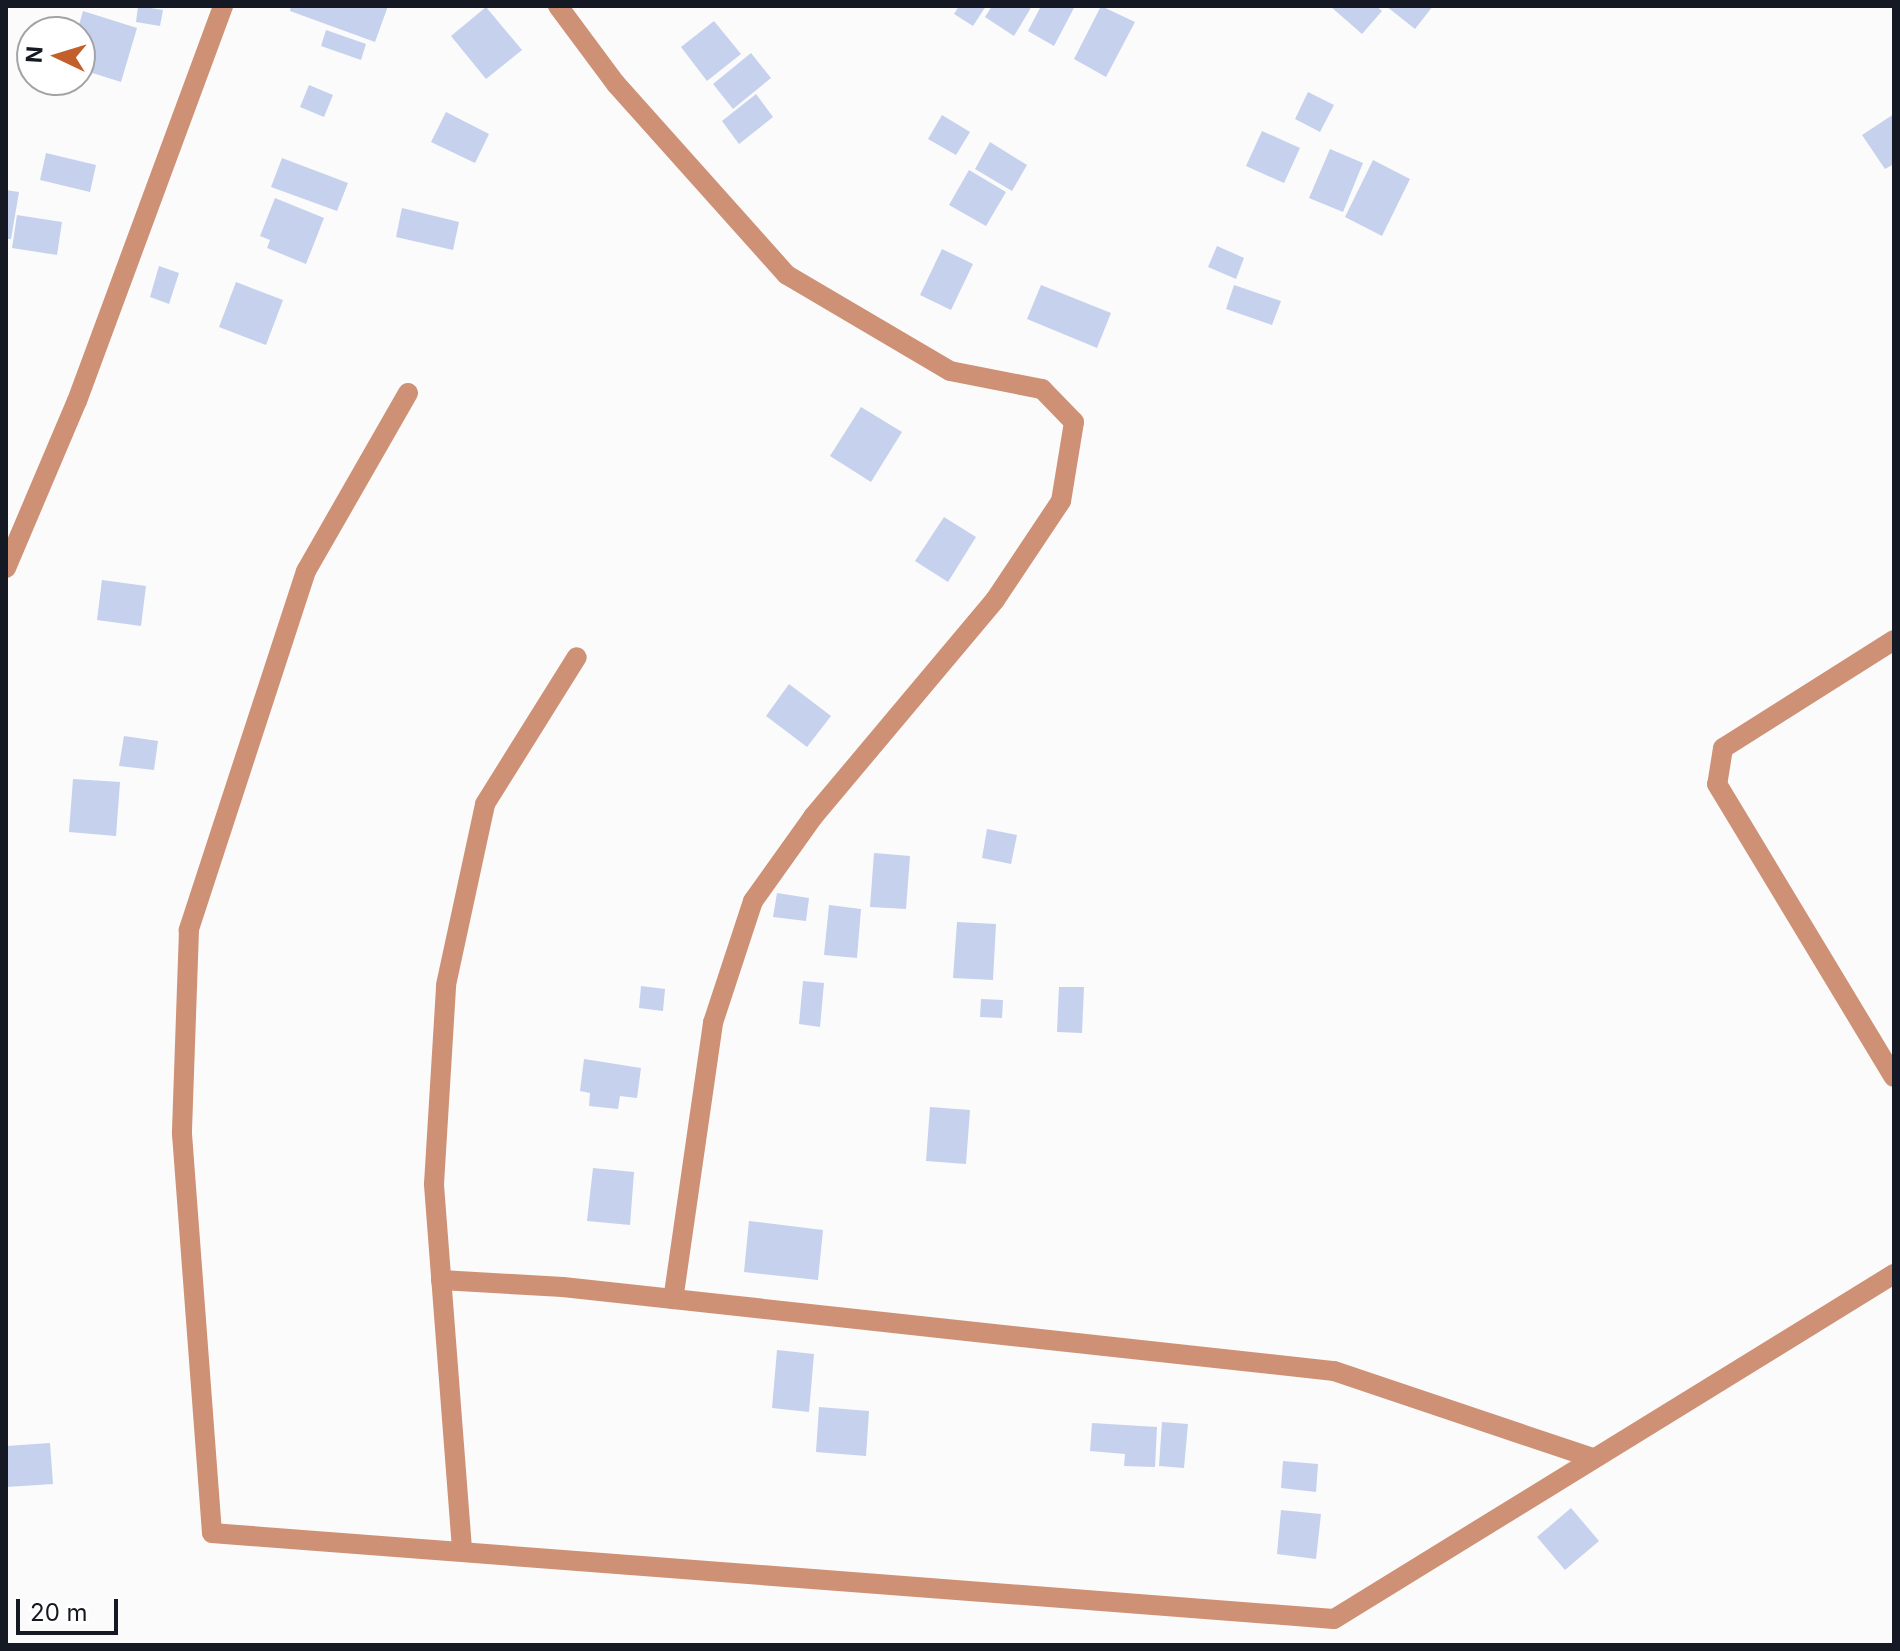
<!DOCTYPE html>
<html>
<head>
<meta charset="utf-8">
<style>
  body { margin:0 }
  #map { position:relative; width:1900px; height:1651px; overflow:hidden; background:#fbfbfb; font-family:Inter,sans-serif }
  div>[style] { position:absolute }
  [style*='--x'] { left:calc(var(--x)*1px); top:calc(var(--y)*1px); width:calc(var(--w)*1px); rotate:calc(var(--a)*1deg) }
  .building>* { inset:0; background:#c6d1ee }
  .street>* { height:20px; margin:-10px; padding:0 10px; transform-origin:10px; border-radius:10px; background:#ce9175 }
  span { translate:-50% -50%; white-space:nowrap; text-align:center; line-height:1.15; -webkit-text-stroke:7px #fff; paint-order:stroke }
  .frame { position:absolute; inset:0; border:8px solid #151923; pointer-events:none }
  .north { position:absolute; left:16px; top:16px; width:80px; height:80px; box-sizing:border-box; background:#fff; border:2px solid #a1a3a7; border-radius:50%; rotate:274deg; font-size:22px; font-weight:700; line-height:32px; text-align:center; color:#151923 }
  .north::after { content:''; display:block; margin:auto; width:28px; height:36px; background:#c35f2a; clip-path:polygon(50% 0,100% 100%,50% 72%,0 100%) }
  .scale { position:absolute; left:16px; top:1599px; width:102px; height:36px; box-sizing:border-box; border:4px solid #151923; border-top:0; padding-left:10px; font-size:24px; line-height:28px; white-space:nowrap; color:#151923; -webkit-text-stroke:6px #fff; paint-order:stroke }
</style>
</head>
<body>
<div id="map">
  <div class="building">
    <i style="clip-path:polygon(138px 6px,163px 10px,160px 26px,136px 22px)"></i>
    <i style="clip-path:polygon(291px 6px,388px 6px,375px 42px,290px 11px)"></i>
    <i style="clip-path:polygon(959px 6px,986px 6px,973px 26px,954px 14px)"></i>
    <i style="clip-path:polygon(992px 6px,1032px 6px,1014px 36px,985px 17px)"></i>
    <i style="clip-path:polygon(1041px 6px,1075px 6px,1054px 46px,1028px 31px)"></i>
    <i style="clip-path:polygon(1101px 6px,1135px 22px,1106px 77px,1074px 59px)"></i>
    <i style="clip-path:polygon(1330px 6px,1376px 6px,1382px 11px,1362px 34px)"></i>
    <i style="clip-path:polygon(1386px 6px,1433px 6px,1415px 29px)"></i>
    <i style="clip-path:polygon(486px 7px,522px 50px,486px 79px,451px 36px)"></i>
    <i style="clip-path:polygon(83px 11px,137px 28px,121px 82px,80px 69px,77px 32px)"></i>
    <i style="clip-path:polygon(714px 21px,741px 54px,707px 81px,681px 47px)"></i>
    <i style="clip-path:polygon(326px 30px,366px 44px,361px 60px,321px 46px)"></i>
    <i style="clip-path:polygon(751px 53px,771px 78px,733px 109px,713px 84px)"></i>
    <i style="clip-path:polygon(309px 85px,333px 95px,324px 117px,300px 107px)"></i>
    <i style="clip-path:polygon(1308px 92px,1334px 105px,1320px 132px,1295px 119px)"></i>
    <i style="clip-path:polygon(756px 94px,773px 117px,739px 144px,722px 121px)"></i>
    <i style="clip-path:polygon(446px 112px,489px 134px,475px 163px,431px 142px)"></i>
    <i style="clip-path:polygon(1894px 114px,1894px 164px,1885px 169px,1862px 135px)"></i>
    <i style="clip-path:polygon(942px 115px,970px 132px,956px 155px,928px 139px)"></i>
    <i style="clip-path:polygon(1262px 131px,1300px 148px,1284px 183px,1246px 166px)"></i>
    <i style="clip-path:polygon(990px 142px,1027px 165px,1012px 191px,975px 169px)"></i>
    <i style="clip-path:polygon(1330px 149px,1363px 163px,1343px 212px,1309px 198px)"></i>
    <i style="clip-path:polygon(46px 153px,96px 165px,90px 192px,40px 180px)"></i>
    <i style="clip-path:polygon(282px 158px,348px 183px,337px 211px,271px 187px)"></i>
    <i style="clip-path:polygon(1373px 160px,1410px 179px,1382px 236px,1345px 217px)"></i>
    <i style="clip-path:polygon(969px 170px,1006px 192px,986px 226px,949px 205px)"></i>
    <i style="clip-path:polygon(6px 190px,19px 192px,11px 239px,6px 239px)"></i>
    <i style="clip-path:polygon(275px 198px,324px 218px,306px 264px,267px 248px,270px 240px,260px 236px)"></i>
    <i style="clip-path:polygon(402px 208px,459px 222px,453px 250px,396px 237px)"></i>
    <i style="clip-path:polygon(17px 215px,62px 222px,57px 255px,12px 248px)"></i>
    <i style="clip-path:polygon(1217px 246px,1244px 258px,1236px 279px,1208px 267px)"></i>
    <i style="clip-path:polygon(942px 249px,973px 264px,951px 310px,920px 295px)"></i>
    <i style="clip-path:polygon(159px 266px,179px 273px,169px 304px,150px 297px)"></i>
    <i style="clip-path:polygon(236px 282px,283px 300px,266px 345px,219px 327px)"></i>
    <i style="clip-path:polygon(1041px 285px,1111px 313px,1097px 348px,1027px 319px)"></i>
    <i style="clip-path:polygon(1234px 285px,1281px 301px,1272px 325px,1226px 309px)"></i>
    <i style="clip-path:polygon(861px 407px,902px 432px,871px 482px,830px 456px)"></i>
    <i style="clip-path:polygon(944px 517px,976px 537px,948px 582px,915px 561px)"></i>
    <i style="clip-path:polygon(102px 580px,146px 586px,141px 626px,97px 620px)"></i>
    <i style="clip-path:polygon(789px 684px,831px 716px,807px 747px,766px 716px)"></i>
    <i style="clip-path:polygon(124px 736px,158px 741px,154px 770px,119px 766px)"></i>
    <i style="clip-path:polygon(73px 779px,120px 782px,116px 836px,69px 832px)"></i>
    <i style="clip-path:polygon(987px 829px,1017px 835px,1011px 864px,982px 858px)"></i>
    <i style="clip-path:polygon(874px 853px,910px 856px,906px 909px,870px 907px)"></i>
    <i style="clip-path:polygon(777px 893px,809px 898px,806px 921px,773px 917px)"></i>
    <i style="clip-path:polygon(829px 905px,861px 909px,857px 958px,824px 955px)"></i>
    <i style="clip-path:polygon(957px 922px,996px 924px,993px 980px,953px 978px)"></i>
    <i style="clip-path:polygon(803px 981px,824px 983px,820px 1027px,799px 1024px)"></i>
    <i style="clip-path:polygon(641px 986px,665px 989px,663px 1011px,639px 1008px)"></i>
    <i style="clip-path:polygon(1059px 987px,1084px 987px,1082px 1033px,1057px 1032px)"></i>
    <i style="clip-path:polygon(981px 999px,1003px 1000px,1002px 1018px,980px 1017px)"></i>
    <i style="clip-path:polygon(584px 1059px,641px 1068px,637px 1098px,620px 1096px,618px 1109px,589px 1106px,590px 1093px,580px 1091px)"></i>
    <i style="clip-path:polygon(930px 1107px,970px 1110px,966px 1164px,926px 1161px)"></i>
    <i style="clip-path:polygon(593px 1168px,634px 1172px,630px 1225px,587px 1221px)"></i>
    <i style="clip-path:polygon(749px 1221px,823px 1230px,818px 1280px,744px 1272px)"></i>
    <i style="clip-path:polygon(777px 1350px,814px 1354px,809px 1412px,772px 1408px)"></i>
    <i style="clip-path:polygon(819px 1407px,869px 1411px,866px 1456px,816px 1452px)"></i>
    <i style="clip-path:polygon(1162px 1422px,1188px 1424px,1184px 1468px,1159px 1466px)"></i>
    <i style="clip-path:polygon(1092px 1423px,1157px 1427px,1155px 1467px,1124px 1466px,1125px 1454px,1090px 1451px)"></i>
    <i style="clip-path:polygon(50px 1443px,53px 1484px,6px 1487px,6px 1446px)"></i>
    <i style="clip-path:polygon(1283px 1461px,1318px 1464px,1316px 1492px,1281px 1488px)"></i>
    <i style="clip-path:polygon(1571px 1508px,1599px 1541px,1565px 1570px,1537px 1537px)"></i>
    <i style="clip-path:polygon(1281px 1510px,1321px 1514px,1316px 1559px,1277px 1554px)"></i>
  </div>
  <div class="street">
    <i style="--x:558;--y:6;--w:97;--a:53.4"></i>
    <i style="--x:616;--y:84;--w:256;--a:48.2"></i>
    <i style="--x:787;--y:275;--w:189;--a:30.5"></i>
    <i style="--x:950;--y:371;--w:94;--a:11.1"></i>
    <i style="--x:1042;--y:389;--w:46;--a:45.9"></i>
    <i style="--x:1074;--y:422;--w:80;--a:99.3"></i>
    <i style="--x:1061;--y:501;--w:119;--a:123.7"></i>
    <i style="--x:995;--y:600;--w:283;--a:130"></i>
    <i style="--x:813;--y:817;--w:103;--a:125.5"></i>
    <i style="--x:753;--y:901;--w:128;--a:108.2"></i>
    <i style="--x:713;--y:1023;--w:279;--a:98.2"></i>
    <i style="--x:408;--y:393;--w:205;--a:119.8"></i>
    <i style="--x:306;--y:571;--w:378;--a:108.1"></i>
    <i style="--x:189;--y:930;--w:204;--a:92"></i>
    <i style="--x:182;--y:1134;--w:400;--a:85.7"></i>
    <i style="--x:212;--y:1533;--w:1125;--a:4.38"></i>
    <i style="--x:1334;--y:1619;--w:658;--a:-31.64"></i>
    <i style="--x:6;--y:568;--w:181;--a:-67"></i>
    <i style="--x:77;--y:401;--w:421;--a:-69.7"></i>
    <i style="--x:1894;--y:640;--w:202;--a:147.7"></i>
    <i style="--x:1723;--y:748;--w:36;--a:99"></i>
    <i style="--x:1717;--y:784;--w:342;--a:58.9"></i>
    <i style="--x:441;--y:1280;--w:122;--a:3.3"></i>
    <i style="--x:563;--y:1287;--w:776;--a:6.22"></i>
    <i style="--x:1334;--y:1371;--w:273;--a:18.6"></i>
    <i style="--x:462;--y:1549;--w:366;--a:-94.4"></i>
    <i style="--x:434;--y:1184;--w:199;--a:-86.5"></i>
    <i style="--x:446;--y:985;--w:185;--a:-77.8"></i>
    <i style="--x:485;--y:804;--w:173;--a:-58"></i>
  </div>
  <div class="frame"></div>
  <div class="north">N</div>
  <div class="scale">20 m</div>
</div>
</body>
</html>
